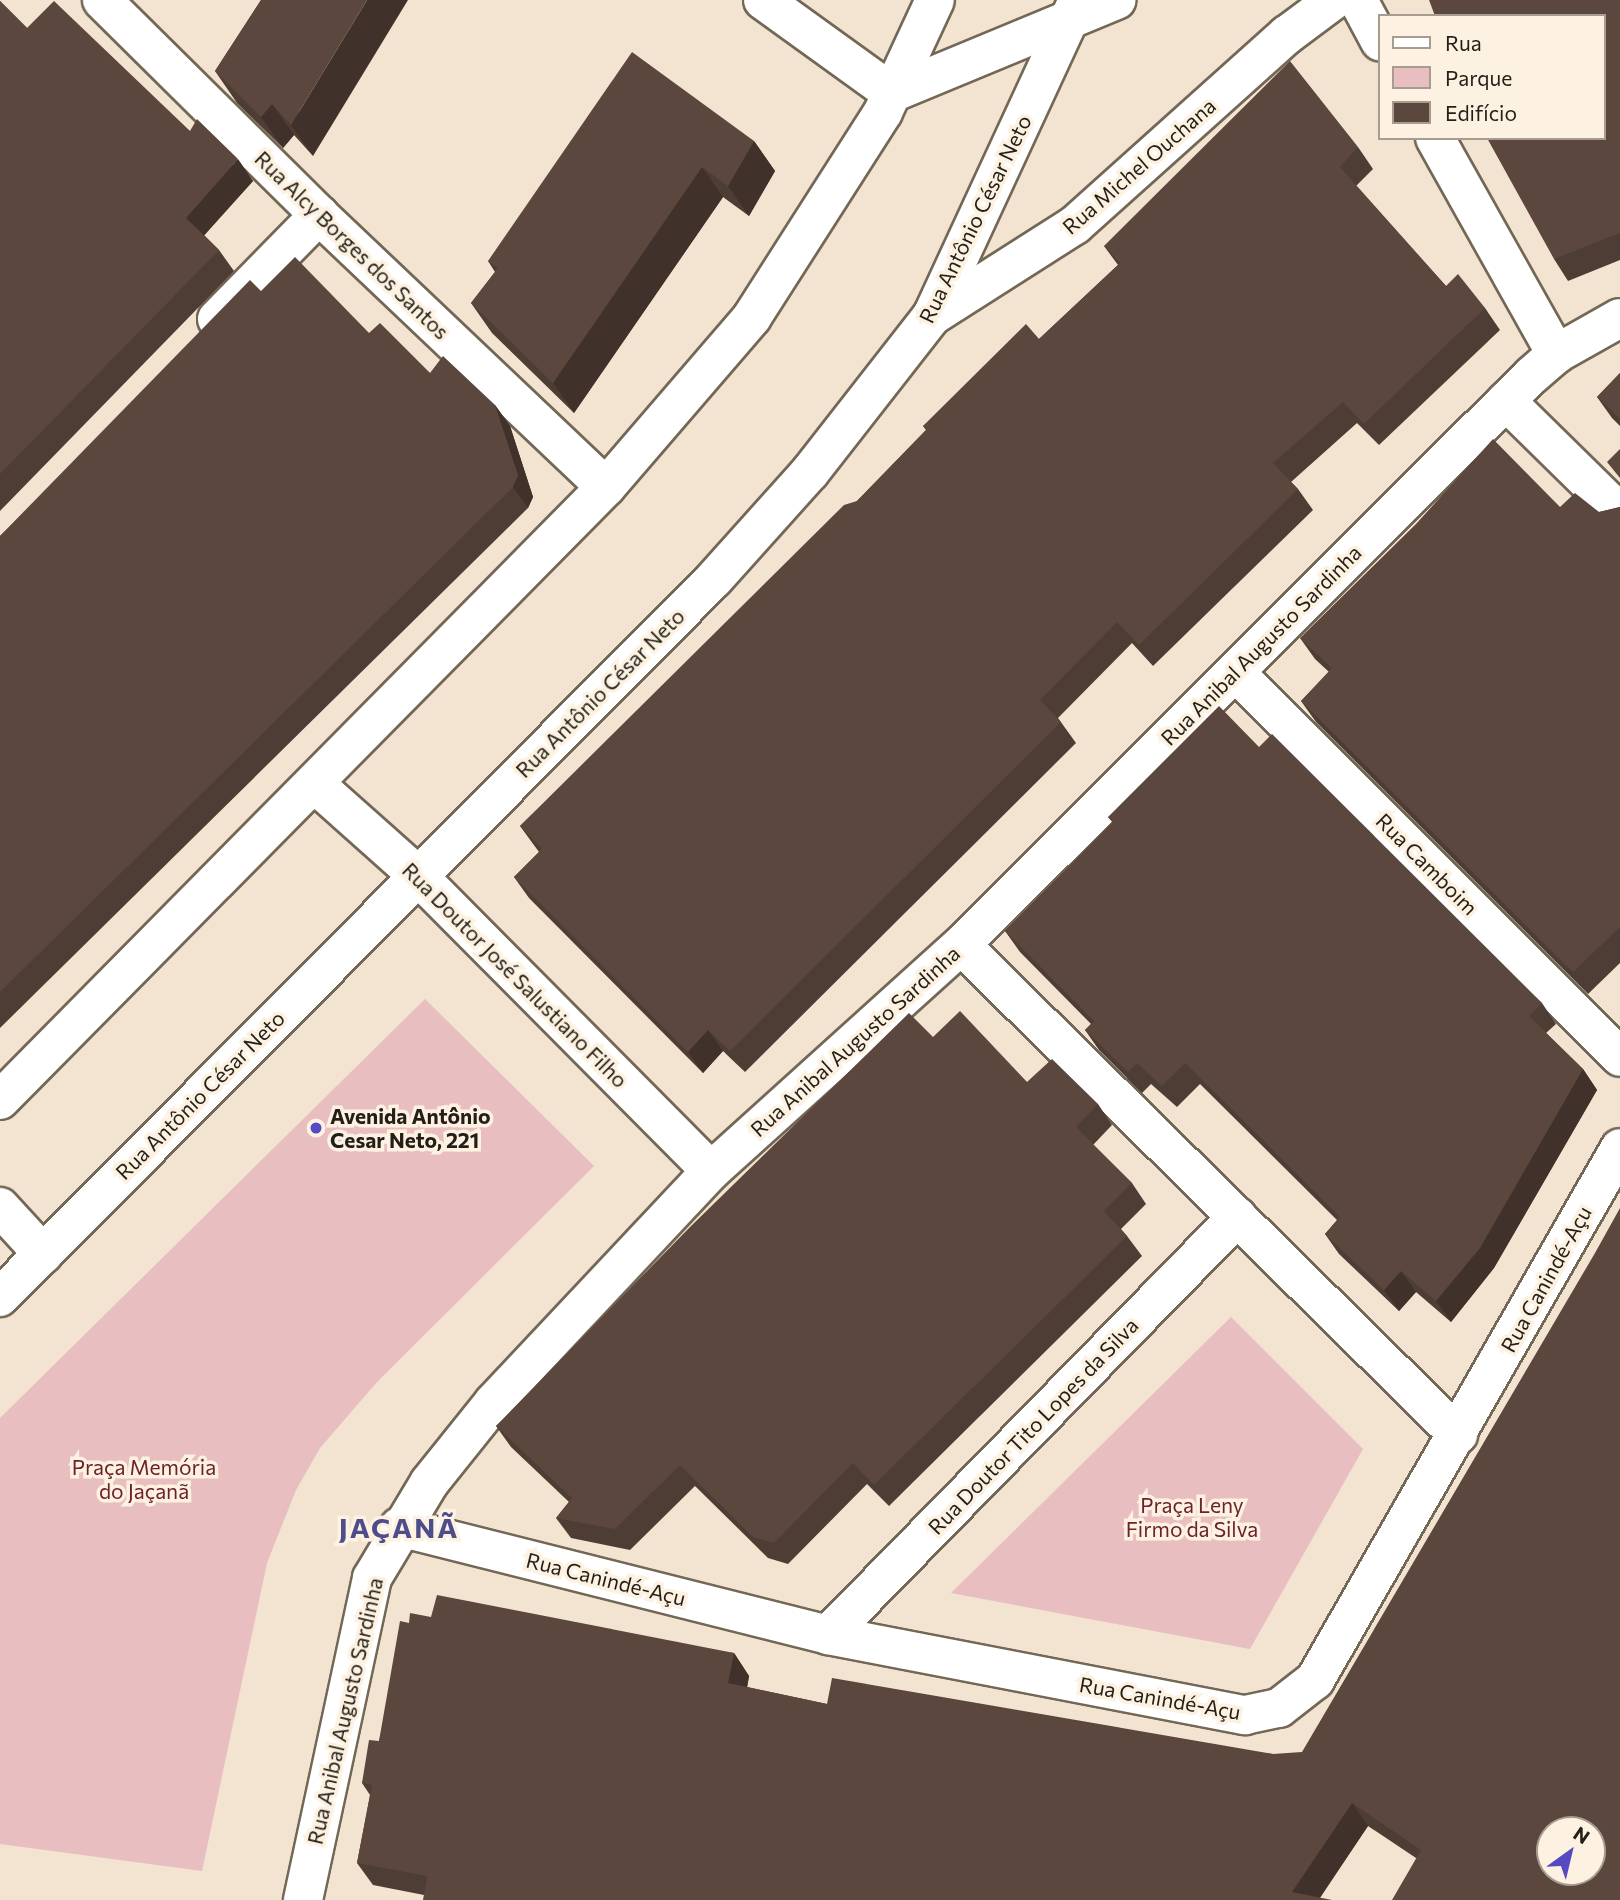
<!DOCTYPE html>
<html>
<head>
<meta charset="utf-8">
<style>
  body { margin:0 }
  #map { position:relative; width:1620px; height:1900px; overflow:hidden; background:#f2e4d0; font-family:Commissioner,sans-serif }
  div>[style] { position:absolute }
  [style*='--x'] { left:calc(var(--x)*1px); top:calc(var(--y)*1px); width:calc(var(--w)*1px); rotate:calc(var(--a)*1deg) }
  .green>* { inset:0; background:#e8bec0 }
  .roads { filter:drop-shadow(2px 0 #736755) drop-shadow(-2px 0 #736755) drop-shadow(0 2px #736755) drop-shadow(0 -2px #736755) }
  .minor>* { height:38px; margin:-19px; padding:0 19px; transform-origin:19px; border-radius:19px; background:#fff }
  .tertiary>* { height:38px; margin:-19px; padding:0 19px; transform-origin:19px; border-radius:19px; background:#fff }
  .wall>* { inset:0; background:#4e3d35 }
  .shaded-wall>* { inset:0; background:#40322b }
  .building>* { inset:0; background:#5b473e }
  .dots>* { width:19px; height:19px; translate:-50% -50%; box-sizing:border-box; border:4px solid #fdf2e1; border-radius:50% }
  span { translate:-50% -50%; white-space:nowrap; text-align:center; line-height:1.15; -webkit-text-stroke:7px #fdf2e1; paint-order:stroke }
  .street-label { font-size:21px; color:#231e17 }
  .poi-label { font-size:21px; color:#231e17; font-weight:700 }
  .left { translate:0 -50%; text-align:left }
  .park-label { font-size:21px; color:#6d212c }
  .district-label { font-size:28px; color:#4e4d8b; font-weight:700; letter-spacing:2px }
  .legend { position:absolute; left:1378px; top:14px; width:228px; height:126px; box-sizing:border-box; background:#fdf2e1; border:2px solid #a69d90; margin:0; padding:9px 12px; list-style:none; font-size:21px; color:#231e17 }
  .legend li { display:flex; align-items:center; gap:14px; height:35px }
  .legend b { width:35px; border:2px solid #a69d90 }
  .north { position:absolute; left:1536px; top:1816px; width:70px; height:70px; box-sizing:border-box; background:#fdf2e1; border:2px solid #a69d90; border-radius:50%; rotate:34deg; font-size:19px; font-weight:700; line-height:28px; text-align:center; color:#231e17 }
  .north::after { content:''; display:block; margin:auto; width:24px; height:32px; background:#564ac2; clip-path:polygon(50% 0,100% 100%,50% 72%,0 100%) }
</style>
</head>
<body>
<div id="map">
  <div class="green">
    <i style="clip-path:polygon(425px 999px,594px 1166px,377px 1382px,320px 1448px,296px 1490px,267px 1563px,202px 1871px,0 1844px,0 1418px)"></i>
    <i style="clip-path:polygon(1231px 1317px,1363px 1449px,1250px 1649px,951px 1593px)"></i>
  </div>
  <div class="roads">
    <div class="minor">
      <i style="--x:102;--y:0;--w:305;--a:44.7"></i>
      <i style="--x:319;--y:215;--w:395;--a:43.5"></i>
      <i style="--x:763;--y:0;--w:159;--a:35.8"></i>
      <i style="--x:892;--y:93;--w:243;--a:-22.5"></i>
      <i style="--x:1358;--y:0;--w:47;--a:61.8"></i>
      <i style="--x:1435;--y:138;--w:248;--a:60.7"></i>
      <i style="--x:932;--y:316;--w:169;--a:-32.5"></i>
      <i style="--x:1075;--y:225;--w:285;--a:-41.9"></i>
      <i style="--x:1287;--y:35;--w:59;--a:-36.7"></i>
      <i style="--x:217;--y:319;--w:146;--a:-45.6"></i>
      <i style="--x:1506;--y:401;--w:160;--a:44.5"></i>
      <i style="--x:1235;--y:672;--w:544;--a:45"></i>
      <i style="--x:315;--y:784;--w:137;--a:41.7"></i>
      <i style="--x:417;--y:875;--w:417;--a:45.2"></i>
      <i style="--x:961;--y:945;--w:698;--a:44.59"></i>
      <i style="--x:0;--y:1207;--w:64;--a:47.5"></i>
      <i style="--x:399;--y:1527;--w:442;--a:14.1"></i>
      <i style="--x:828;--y:1635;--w:425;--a:10.9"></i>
      <i style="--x:1245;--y:1715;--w:35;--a:-12"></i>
      <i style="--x:1279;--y:1708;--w:46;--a:-37.9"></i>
      <i style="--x:1315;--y:1680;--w:613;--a:-60.17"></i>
      <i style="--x:828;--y:1635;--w:585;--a:-45.62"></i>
      <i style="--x:303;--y:1900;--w:329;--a:-77.9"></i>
      <i style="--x:372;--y:1578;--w:111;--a:-59"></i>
      <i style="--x:429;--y:1483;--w:104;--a:-51.3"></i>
      <i style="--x:494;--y:1402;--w:317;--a:-46.8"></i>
      <i style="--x:711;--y:1171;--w:337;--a:-42.1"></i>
      <i style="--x:961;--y:945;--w:805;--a:-44.95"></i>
      <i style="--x:1531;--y:376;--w:33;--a:-41"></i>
      <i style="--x:1556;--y:354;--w:73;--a:-29.4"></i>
    </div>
    <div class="tertiary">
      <i style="--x:0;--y:1100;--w:862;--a:-45.33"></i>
      <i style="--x:606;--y:487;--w:224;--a:-49.3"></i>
      <i style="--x:752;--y:317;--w:243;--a:-57.4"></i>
      <i style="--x:883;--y:112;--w:123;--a:-65.1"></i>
      <i style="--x:0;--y:1297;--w:1013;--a:-45.16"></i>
      <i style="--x:714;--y:579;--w:144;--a:-48.1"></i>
      <i style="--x:810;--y:472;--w:198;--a:-52"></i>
      <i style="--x:932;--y:316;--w:348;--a:-65.2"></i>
    </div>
  </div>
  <div class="wall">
    <i style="clip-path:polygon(261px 0,313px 156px,294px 135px,283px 148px,237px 103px,215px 71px)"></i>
    <i style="clip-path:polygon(1620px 0,1620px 260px,1568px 281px,1554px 259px)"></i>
    <i style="clip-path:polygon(0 1px,27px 28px,190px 131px,253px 181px,204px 235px,219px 250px,234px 271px,0 511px)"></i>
    <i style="clip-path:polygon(754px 141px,775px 171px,749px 216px,723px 197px,574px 413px,492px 333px,471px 303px,495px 272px,488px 261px)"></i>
    <i style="clip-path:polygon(1358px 147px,1373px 169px,1356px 186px,1446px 286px,1485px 308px,1500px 330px,1379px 445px,1357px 423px,1291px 482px,1298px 489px,1313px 510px,1153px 666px,1132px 643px,1058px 718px,1076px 743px,745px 1072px,723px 1051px,703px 1073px,529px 898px,514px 877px,539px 852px,520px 826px,857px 501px,926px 430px,923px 426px,1039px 339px,1118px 265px,1104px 246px)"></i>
    <i style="clip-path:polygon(261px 291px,369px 333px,430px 373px,495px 405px,510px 426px,533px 497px,528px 508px,0 1028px,0 536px)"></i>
    <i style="clip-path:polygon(1620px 373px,1620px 426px,1612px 418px,1597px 397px)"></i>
    <i style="clip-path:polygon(1560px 507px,1599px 512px,1620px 507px,1620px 963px,1588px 994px,1316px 722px,1301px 701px,1329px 672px,1315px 659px,1300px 638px)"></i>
    <i style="clip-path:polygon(1259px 747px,1542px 1003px,1556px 1024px,1546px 1033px,1583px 1069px,1597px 1090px,1494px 1268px,1451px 1322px,1416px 1292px,1399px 1311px,1339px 1254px,1325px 1234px,1337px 1220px,1200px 1084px,1177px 1107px,1151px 1084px,1142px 1093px,1099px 1050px,1085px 1030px,1091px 1024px,1020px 952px,1005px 931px,1113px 823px,1108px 817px)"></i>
    <i style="clip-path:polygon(933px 1037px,1027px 1082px,1098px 1104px,1112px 1125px,1093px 1145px,1132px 1183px,1146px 1204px,1121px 1229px,1127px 1236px,1142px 1256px,889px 1506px,867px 1484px,788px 1564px,768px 1558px,695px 1486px,630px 1550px,571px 1538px,556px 1518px,569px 1502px,511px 1447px,496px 1426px)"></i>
    <i style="clip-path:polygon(431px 1617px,734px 1653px,749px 1676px,747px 1687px,827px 1704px,1273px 1754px,1620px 1900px,1416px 1858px,1368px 1826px,1320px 1898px,424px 1895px,373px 1885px,357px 1863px,370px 1795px,362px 1783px,379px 1741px,409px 1623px)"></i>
  </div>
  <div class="shaded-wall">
    <i style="clip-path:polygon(367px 0,408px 0,313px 156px,291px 125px)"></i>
    <i style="clip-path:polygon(272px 104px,294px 135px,283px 148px,261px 117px)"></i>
    <i style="clip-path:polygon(754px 141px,775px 171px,749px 216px,728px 186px)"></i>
    <i style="clip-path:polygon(238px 159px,253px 181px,201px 239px,186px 218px)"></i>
    <i style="clip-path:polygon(702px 167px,723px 197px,574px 413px,553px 383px)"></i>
    <i style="clip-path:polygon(495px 405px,510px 426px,533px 497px,528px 508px,513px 487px)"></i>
    <i style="clip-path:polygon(708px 1030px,723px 1051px,703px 1073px,688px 1052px)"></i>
    <i style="clip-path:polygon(1583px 1069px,1597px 1090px,1494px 1268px,1451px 1322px,1436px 1301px)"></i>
    <i style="clip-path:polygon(1401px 1271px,1416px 1292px,1399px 1311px,1384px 1290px)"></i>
    <i style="clip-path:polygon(734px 1653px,749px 1676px,744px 1706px,728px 1683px)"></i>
    <i style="clip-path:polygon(1352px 1803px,1368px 1826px,1318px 1900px,1292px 1892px)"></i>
  </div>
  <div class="building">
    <i style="clip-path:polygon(261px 0,367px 0,291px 125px,272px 104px,261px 117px,215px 71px)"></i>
    <i style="clip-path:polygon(1429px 0,1620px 0,1620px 233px,1554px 259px,1487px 138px,1604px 138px,1604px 16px,1435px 16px)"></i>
    <i style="clip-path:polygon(0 1px,27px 28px,54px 1px,190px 131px,197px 119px,238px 159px,186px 218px,219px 250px,0 474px)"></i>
    <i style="clip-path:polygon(632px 52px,754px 141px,728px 186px,702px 167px,553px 383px,471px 303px,498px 268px,488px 261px)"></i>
    <i style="clip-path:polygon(1290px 61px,1358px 147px,1340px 167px,1446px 286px,1458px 274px,1485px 308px,1364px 424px,1343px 402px,1273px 463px,1298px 489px,1139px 645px,1117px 622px,1040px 700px,1061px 722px,730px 1051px,708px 1030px,688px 1052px,514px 877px,542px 849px,520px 826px,844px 505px,857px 501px,927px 429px,923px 426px,1026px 324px,1039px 339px,1120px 263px,1104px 246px)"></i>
    <i style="clip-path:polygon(295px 257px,369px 333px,380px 323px,430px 373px,443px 356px,495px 405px,518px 475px,513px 487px,0 992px,0 536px,250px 280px,261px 291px)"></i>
    <i style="clip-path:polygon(1620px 373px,1620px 419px,1597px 397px)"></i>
    <i style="clip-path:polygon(1493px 439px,1560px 507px,1575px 493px,1599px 512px,1620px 507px,1620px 927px,1573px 972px,1301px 701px,1332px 668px,1300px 638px,1416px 524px)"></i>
    <i style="clip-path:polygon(1620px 449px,1620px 478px,1607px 462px)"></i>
    <i style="clip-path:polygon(1219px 706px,1259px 747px,1272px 734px,1542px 1003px,1529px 1016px,1583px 1069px,1480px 1248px,1436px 1301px,1401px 1271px,1384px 1290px,1325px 1234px,1340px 1217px,1185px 1063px,1162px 1086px,1137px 1063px,1128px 1072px,1085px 1030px,1094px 1021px,1005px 931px,1113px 822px,1108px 817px)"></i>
    <i style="clip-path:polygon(960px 1011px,1027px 1082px,1052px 1059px,1098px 1104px,1076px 1127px,1132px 1183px,1104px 1211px,1127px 1236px,874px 1485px,853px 1463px,774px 1543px,753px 1537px,680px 1465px,615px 1529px,556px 1518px,572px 1498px,496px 1426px,689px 1228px,909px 1013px,933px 1037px)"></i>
    <i style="clip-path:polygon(evenodd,1620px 1208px,1620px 1900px,1392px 1900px,1421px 1850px,1352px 1803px,1292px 1892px,1332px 1900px,423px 1900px,427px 1876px,357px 1863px,372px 1785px,362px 1783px,369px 1740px,379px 1741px,400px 1621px,409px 1623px,410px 1613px,431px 1617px,437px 1595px,734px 1653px,728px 1683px,827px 1704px,832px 1678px,1273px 1754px,1302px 1752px,1595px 1253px,1620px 1208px,1550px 1830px,1592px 1830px,1592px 1872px,1550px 1872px,1550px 1830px)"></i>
  </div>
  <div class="dots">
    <i style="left:316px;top:1128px;background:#564ac2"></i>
  </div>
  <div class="street-label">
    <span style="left:1139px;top:166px;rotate:-41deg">Rua Michel Ouchana</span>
    <span style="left:975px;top:219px;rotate:-64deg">Rua Antônio César Neto</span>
    <span style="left:352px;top:245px;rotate:44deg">Rua Alcy Borges dos Santos</span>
    <span style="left:1261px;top:645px;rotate:-45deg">Rua Anibal Augusto Sardinha</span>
    <span style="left:600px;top:693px;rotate:-45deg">Rua Antônio César Neto</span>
    <span style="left:1427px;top:864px;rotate:45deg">Rua Camboim</span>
    <span style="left:515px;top:975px;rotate:45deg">Rua Doutor José Salustiano Filho</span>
    <span style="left:855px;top:1041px;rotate:-42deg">Rua Anibal Augusto Sardinha</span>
    <span style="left:200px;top:1095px;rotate:-45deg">Rua Antônio César Neto</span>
    <span style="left:1546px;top:1279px;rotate:-61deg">Rua Canindé-Açu</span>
    <span style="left:1033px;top:1426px;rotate:-46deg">Rua Doutor Tito Lopes da Silva</span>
    <span style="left:606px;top:1579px;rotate:14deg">Rua Canindé-Açu</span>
    <span style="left:1160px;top:1698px;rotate:10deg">Rua Canindé-Açu</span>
    <span style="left:345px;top:1711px;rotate:-77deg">Rua Anibal Augusto Sardinha</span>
  </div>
  <div class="poi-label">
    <span class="left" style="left:330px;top:1128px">Avenida Antônio<br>Cesar Neto, 221</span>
  </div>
  <div class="park-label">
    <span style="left:144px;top:1479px">Praça Memória<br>do Jaçanã</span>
    <span style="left:1192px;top:1517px">Praça Leny<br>Firmo da Silva</span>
  </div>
  <div class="district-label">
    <span style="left:399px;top:1527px">JAÇANÃ</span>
  </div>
  <ul class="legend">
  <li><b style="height:9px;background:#fff"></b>Rua</li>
  <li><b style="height:19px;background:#e8bec0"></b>Parque</li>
  <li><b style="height:19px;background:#5b473e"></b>Edifício</li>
  </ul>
  <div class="north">N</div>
</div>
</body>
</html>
